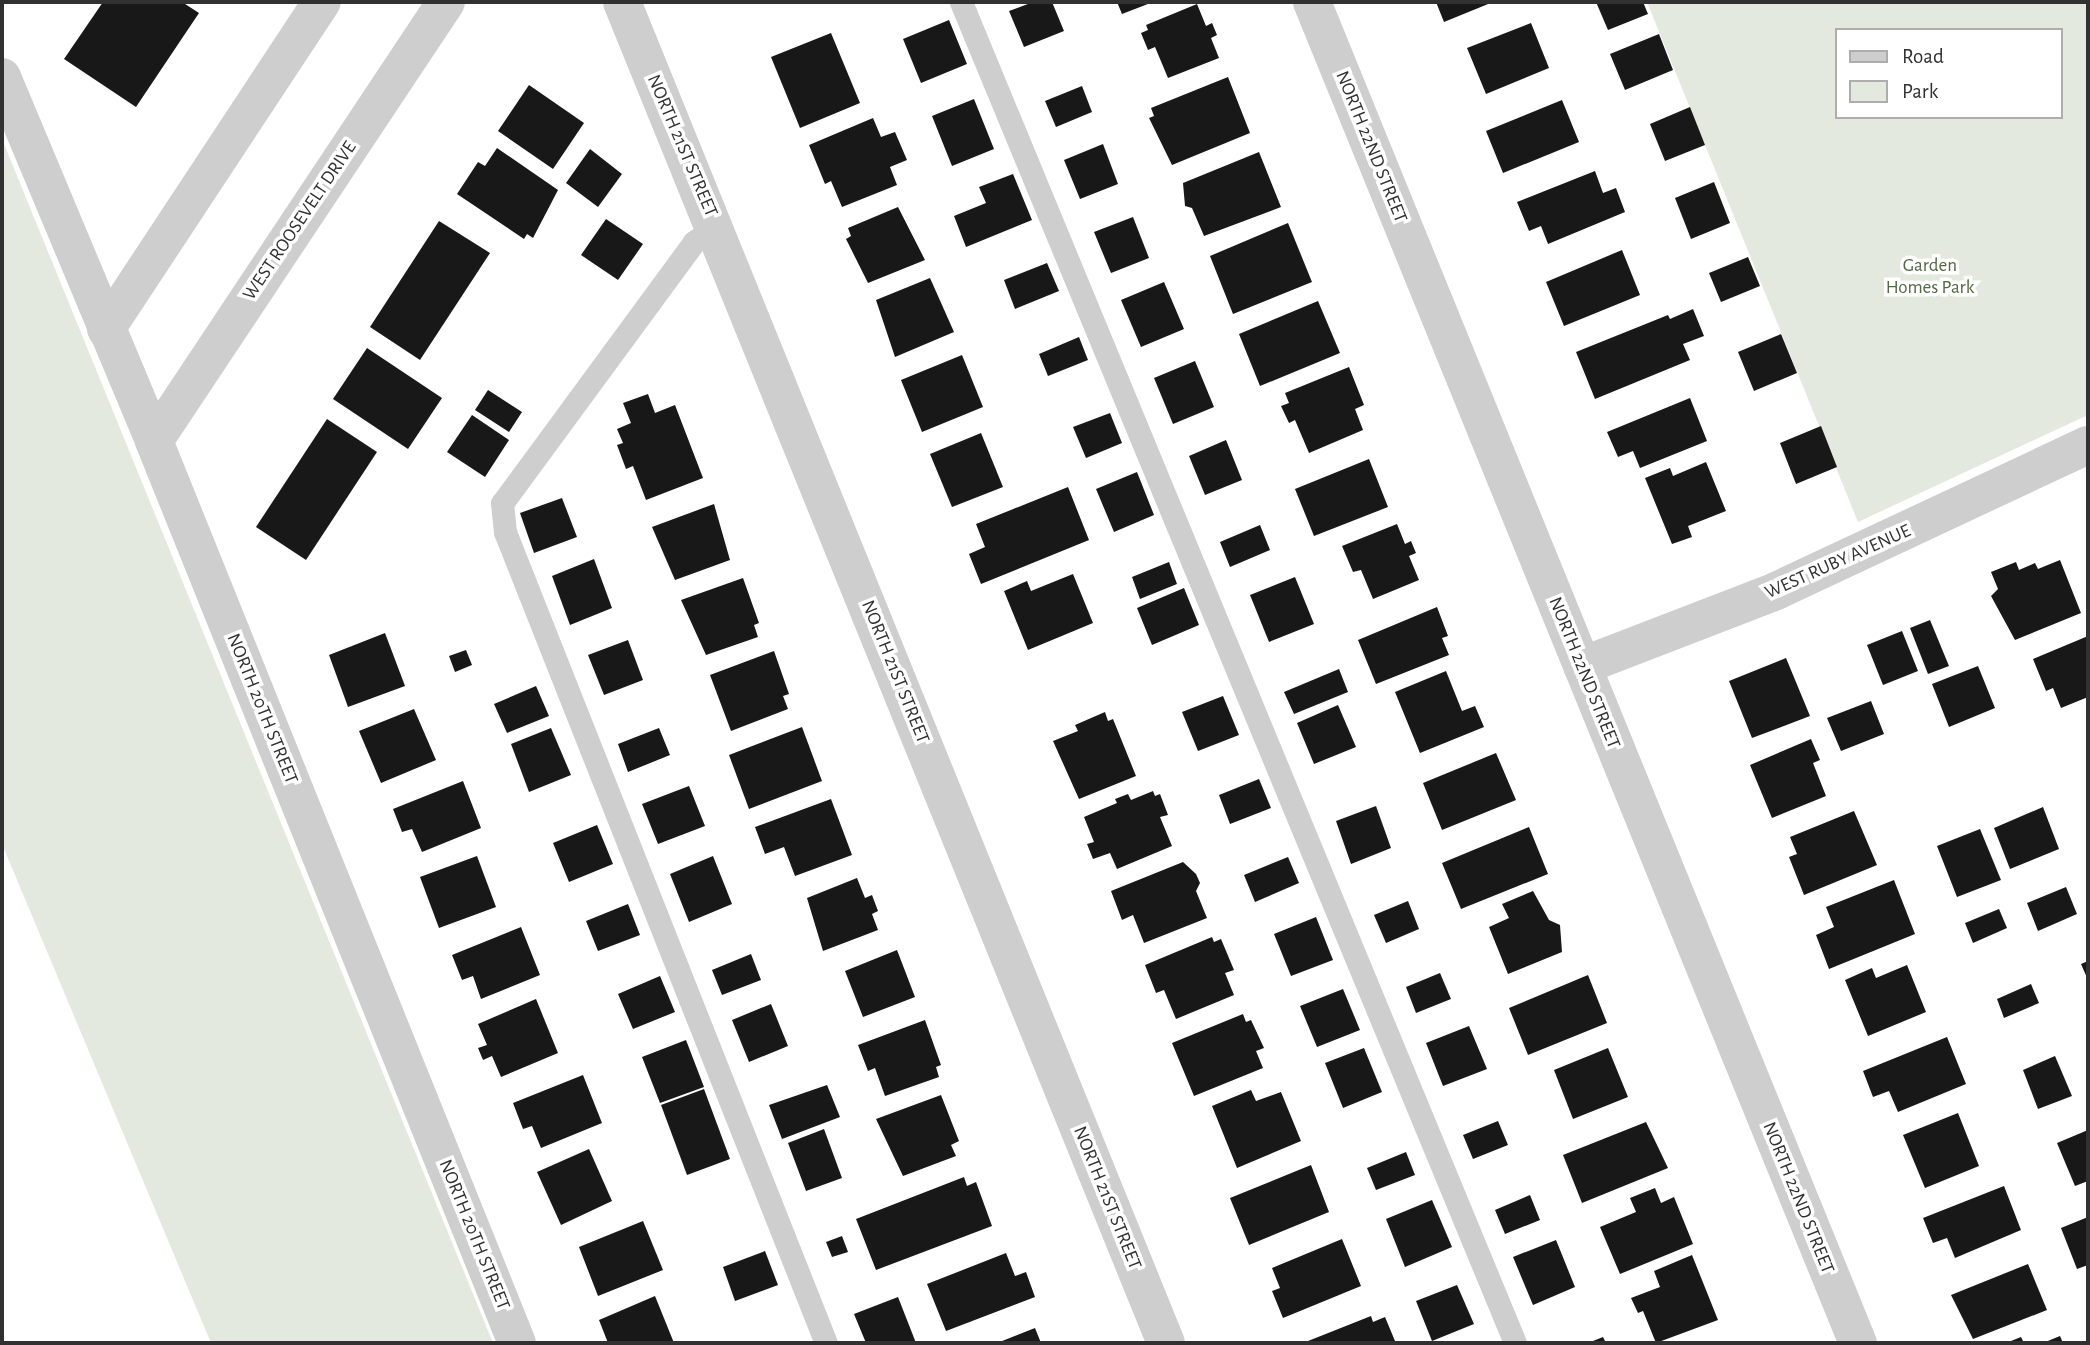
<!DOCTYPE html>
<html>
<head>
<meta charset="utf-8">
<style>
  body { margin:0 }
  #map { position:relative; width:2090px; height:1345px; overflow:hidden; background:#fff; font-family:"Alegreya Sans",sans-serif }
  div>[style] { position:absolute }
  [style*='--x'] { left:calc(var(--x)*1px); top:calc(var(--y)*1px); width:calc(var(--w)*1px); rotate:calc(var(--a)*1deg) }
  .green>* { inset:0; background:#e3e9de }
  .building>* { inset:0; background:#181818 }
  .service>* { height:23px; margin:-11.5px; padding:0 11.5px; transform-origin:11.5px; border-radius:11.5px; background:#cecece }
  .minor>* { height:38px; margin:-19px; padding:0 19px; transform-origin:19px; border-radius:19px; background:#cecece }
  span { translate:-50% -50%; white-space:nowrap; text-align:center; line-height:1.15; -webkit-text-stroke:7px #fff; paint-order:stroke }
  .street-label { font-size:19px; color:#313131 }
  .park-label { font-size:19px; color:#526843 }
  .frame { position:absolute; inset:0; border:4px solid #313131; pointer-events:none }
  .legend { position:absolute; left:1835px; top:28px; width:228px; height:91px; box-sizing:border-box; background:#fff; border:2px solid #adadad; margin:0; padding:9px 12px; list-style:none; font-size:21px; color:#313131 }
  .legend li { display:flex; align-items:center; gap:14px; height:35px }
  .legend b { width:35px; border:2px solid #adadad }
</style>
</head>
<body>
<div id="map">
  <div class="green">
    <i style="clip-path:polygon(evenodd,1647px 2px,2088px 2px,2088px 415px,1858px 522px,1647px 2px,1836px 30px,2060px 30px,2060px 117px,1836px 117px,1836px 30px)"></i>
    <i style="clip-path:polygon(2px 139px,493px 1343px,211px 1343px,2px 844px)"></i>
  </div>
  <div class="building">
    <i style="clip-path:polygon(103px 2px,182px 2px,199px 13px,136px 107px,64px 59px)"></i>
    <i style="clip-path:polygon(1033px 2px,1052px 2px,1064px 31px,1024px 47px,1009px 11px)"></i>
    <i style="clip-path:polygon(1117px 2px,1153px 2px,1122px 14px)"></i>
    <i style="clip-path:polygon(1436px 2px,1493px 2px,1444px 22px)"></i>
    <i style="clip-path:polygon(1596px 2px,1643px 2px,1648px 14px,1608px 30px)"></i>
    <i style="clip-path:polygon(1197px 4px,1206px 26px,1212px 23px,1217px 35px,1211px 38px,1219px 58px,1168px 78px,1155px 47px,1148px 50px,1141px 33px,1148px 30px,1146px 25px)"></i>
    <i style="clip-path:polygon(949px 20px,967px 64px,921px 83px,903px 39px)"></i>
    <i style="clip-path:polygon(1531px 23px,1549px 68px,1486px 94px,1467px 48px)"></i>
    <i style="clip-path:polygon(831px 33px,860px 103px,800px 128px,771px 57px)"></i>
    <i style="clip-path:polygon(1659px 34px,1673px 70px,1625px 90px,1610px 54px)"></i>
    <i style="clip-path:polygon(1228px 77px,1250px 133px,1172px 165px,1149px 118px,1154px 116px,1151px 108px)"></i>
    <i style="clip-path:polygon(529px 85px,584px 123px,553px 169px,498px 131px)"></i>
    <i style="clip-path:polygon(1082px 86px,1092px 112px,1056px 127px,1045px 101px)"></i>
    <i style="clip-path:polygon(974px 99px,994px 149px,952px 166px,932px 116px)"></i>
    <i style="clip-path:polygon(1562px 100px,1579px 142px,1503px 173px,1486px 131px)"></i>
    <i style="clip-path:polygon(1690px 107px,1705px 145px,1665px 161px,1650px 124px)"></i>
    <i style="clip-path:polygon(873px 118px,881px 137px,895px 132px,907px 160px,890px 167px,897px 185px,842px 207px,831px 181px,825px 184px,809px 145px)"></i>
    <i style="clip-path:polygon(1103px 144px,1118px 184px,1080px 199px,1064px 160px)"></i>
    <i style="clip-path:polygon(497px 148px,558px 190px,533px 238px,527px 234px,524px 239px,457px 194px,478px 162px,485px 166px)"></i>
    <i style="clip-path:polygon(590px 149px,622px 174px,598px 207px,566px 183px)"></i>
    <i style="clip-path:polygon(1259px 152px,1281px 207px,1204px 236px,1192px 208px,1185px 206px,1183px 183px)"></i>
    <i style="clip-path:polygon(1595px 171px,1603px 193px,1616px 188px,1625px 212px,1548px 244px,1541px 226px,1529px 231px,1517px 202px)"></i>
    <i style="clip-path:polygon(1013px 174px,1032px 220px,966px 247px,954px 216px,986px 203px,979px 187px)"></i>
    <i style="clip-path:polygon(1714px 182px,1730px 223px,1691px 239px,1675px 198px)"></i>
    <i style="clip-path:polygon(898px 207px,925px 260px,868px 283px,846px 239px,851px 236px,848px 228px)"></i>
    <i style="clip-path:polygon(1133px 217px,1149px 258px,1111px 273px,1094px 232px)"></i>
    <i style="clip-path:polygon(606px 219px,643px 244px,618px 280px,581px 255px)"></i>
    <i style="clip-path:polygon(439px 221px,490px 253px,420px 360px,370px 327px)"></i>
    <i style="clip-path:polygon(1288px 223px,1312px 282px,1233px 314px,1210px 256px)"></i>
    <i style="clip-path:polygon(1622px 250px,1640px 295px,1564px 326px,1546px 282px)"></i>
    <i style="clip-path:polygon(1748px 257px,1760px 286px,1721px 302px,1709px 273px)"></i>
    <i style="clip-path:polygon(1047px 263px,1059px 291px,1015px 309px,1004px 280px)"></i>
    <i style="clip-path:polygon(930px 278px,954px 332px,895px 357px,876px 300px)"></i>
    <i style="clip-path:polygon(1164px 282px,1184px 329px,1141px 347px,1121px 300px)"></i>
    <i style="clip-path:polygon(1318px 301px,1340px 353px,1260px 386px,1239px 334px)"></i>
    <i style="clip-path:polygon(1693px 309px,1704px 336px,1683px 344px,1690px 360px,1595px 399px,1576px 352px,1668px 315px,1670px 319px)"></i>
    <i style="clip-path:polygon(1781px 334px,1797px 373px,1754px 391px,1738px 352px)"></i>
    <i style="clip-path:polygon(1079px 337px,1088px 360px,1048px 376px,1039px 354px)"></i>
    <i style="clip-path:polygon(367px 348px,442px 398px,408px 449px,333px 399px)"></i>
    <i style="clip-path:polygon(962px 355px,983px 407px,922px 432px,901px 380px)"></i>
    <i style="clip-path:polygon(1195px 361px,1214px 407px,1173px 424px,1154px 378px)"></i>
    <i style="clip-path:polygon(1349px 367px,1364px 405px,1355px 409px,1363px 430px,1309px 453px,1295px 420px,1289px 423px,1281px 406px,1289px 403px,1285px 393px)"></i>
    <i style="clip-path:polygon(488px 390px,522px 412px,509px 432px,475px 410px)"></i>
    <i style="clip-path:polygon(648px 394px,655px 413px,675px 405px,703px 478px,646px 500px,633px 466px,626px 469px,617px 445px,623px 443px,617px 429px,631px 423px,623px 403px)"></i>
    <i style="clip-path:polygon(1690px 398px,1707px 441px,1640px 468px,1633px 451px,1618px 457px,1607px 432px)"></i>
    <i style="clip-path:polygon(1110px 413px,1122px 443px,1086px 458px,1073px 427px)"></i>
    <i style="clip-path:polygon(472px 415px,509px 440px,485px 477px,447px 452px)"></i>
    <i style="clip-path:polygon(327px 419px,377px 452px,306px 560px,256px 527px)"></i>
    <i style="clip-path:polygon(1821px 426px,1837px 467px,1796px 484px,1780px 443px)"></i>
    <i style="clip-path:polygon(981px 433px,1003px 487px,952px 507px,930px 454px)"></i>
    <i style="clip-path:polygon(1226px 440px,1242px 480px,1205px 495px,1189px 456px)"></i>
    <i style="clip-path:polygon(1369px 459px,1388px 507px,1314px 536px,1295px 489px)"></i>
    <i style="clip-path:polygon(1706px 462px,1726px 511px,1688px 526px,1692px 537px,1672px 544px,1645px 478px,1670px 468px,1673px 476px)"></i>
    <i style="clip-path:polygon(1137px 472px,1154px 515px,1114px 532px,1096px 489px)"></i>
    <i style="clip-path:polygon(1068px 487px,1089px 540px,981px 584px,969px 554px,985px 547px,976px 524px)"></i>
    <i style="clip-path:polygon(562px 498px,577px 537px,534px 553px,520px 513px)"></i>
    <i style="clip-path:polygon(714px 504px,730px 560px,675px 580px,652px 527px)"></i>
    <i style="clip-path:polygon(1397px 524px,1405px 544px,1411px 541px,1416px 553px,1409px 556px,1419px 580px,1373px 599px,1361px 570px,1353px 572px,1342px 546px)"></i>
    <i style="clip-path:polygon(1260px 525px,1270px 550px,1230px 567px,1220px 542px)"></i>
    <i style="clip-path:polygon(594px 559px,612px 608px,570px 625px,552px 576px)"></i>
    <i style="clip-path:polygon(2060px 560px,2081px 613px,2015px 640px,1991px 596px,1998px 589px,1991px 572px,2016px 562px,2019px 570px,2035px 563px,2038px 569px)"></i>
    <i style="clip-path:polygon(1169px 562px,1177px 584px,1140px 599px,1132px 577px)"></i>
    <i style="clip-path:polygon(1073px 574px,1093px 623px,1028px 650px,1004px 591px,1027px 581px,1031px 591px)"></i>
    <i style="clip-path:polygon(1295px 577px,1314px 624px,1269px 642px,1250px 595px)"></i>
    <i style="clip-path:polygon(743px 578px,759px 623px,754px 625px,758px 637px,706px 655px,681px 600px)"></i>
    <i style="clip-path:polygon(1184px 588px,1199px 625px,1152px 645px,1137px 608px)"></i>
    <i style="clip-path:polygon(1437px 607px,1448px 636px,1442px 638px,1449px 655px,1376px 684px,1358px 640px)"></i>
    <i style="clip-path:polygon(1930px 620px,1949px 666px,1928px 674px,1910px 628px)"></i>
    <i style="clip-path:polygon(1902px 631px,1918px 671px,1883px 685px,1867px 645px)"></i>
    <i style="clip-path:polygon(385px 633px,405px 686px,348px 707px,329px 655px)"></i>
    <i style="clip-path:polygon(2088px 636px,2088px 697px,2061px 708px,2053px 688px,2046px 691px,2033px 659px)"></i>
    <i style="clip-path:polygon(628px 640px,643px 680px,604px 695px,588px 655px)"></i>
    <i style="clip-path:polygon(466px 650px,472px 665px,455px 672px,449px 656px)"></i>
    <i style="clip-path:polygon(774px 651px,789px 694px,783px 696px,788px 709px,731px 731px,710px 675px)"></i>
    <i style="clip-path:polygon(1786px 658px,1810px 716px,1752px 738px,1729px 681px)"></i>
    <i style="clip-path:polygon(1978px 666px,1995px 708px,1949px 727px,1932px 684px)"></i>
    <i style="clip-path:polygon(1339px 669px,1348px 692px,1294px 714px,1284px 692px)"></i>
    <i style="clip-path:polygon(1446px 671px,1462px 711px,1475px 706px,1484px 727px,1420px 753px,1395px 692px)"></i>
    <i style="clip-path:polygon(536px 686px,549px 716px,507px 733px,494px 704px)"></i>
    <i style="clip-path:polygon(1223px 696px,1239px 735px,1198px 751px,1182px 712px)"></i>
    <i style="clip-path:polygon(1871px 701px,1884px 734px,1841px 751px,1827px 718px)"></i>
    <i style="clip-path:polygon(1338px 705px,1356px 747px,1314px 764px,1297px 723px)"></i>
    <i style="clip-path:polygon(414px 709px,436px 760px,381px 783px,359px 731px)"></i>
    <i style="clip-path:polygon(1105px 712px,1108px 721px,1113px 719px,1136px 776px,1079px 799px,1053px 741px,1078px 731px,1075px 725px)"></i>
    <i style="clip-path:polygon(802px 727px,822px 781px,749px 809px,729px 755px)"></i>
    <i style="clip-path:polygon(551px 728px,571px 775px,529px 792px,511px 744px)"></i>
    <i style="clip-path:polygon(659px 728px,670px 755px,628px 772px,618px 744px)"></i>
    <i style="clip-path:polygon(1811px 739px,1820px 760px,1813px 763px,1826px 796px,1772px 818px,1750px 765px)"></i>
    <i style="clip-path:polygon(1496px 753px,1516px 800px,1442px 830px,1423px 783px)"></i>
    <i style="clip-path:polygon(1259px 779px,1271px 808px,1230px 824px,1219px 795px)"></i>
    <i style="clip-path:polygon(463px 781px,481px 828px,422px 852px,412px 829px,402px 832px,393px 809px)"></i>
    <i style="clip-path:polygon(689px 786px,705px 826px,658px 844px,642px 804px)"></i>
    <i style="clip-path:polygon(1153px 791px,1155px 796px,1160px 794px,1168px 815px,1160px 817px,1172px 846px,1117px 869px,1110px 853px,1093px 859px,1087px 844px,1094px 842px,1084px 817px,1117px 803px,1115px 799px,1128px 794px,1131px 800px)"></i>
    <i style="clip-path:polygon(831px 799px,852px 855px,795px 876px,784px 847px,765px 854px,755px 827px)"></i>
    <i style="clip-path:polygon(1376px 806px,1391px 848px,1351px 864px,1336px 821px)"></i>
    <i style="clip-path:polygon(2043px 807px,2059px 849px,2010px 869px,1994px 828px)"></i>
    <i style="clip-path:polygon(1854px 811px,1877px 865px,1804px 895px,1789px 857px,1797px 854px,1790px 837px)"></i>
    <i style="clip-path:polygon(597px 825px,613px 864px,569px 882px,553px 843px)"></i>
    <i style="clip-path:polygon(1529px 827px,1548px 874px,1461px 909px,1442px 863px)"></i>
    <i style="clip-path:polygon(1980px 829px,2001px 880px,1957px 897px,1937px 846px)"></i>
    <i style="clip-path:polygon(477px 856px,496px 907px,439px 928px,420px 877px)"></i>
    <i style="clip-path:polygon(713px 856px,732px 904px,689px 922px,670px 874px)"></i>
    <i style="clip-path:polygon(1288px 857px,1299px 883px,1255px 902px,1244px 875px)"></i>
    <i style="clip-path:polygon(1183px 862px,1196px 874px,1200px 883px,1196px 891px,1207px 918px,1144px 943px,1133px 915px,1122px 920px,1111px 891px)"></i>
    <i style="clip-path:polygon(857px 878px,865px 898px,872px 895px,878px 911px,872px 914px,878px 930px,823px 951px,807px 898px)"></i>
    <i style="clip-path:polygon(1894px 880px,1915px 934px,1829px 969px,1816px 935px,1834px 927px,1826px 907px)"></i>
    <i style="clip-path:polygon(2066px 887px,2077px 914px,2038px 931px,2027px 903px)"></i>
    <i style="clip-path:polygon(1533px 891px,1549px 920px,1560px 925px,1562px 952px,1508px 974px,1489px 927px,1509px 918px,1502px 904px)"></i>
    <i style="clip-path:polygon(1408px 901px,1419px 929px,1386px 943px,1374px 915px)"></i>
    <i style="clip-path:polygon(628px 904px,640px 935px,598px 951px,586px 921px)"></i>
    <i style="clip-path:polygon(1999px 909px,2007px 928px,1973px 943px,1965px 923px)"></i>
    <i style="clip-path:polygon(1316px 917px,1333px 960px,1291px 976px,1274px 934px)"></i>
    <i style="clip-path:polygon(521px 927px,540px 975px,481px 999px,473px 976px,462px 980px,452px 955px)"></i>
    <i style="clip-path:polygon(1212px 937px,1214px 942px,1221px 939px,1234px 970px,1225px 973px,1234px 995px,1176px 1019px,1164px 990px,1156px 993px,1145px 965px)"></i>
    <i style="clip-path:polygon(897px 950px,915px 997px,863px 1017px,845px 971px)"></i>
    <i style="clip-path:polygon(751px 954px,761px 980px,722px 995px,712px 970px)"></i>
    <i style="clip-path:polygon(2088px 961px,2088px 980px,2081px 964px)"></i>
    <i style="clip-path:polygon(1907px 965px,1926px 1012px,1868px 1036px,1845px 980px,1872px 968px,1876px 978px)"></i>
    <i style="clip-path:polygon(1440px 973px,1451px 999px,1416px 1013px,1406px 987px)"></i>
    <i style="clip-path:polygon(1588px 975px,1607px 1023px,1528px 1055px,1509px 1008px)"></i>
    <i style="clip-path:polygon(660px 976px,675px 1012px,633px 1029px,618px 994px)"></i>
    <i style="clip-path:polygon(2031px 984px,2039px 1003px,2004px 1018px,1997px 999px)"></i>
    <i style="clip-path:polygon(1343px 989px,1360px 1030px,1317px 1047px,1300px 1006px)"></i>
    <i style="clip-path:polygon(536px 999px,558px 1053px,501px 1077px,492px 1056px,483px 1060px,478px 1048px,487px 1045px,478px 1024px)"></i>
    <i style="clip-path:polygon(771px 1004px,788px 1046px,749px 1062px,732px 1020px)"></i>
    <i style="clip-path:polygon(1243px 1014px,1246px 1022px,1251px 1020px,1264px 1048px,1256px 1051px,1263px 1068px,1194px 1096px,1172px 1043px)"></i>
    <i style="clip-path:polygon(925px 1020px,941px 1065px,936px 1067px,939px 1077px,885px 1096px,875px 1068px,868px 1071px,858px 1045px)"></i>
    <i style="clip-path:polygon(1469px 1026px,1487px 1069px,1443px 1086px,1426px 1043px)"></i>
    <i style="clip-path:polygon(1947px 1037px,1966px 1084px,1898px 1112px,1889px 1091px,1873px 1097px,1863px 1071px)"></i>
    <i style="clip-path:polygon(686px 1040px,704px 1087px,660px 1103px,642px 1057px)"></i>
    <i style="clip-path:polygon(1364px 1048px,1382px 1092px,1343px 1108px,1325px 1063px)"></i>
    <i style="clip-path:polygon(1608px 1048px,1628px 1097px,1573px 1119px,1554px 1070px)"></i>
    <i style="clip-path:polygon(2055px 1056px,2072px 1096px,2038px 1109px,2023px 1070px)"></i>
    <i style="clip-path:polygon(583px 1075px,602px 1123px,541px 1148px,532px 1126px,523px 1129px,513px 1103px)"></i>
    <i style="clip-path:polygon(827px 1085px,840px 1117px,782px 1139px,769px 1105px)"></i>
    <i style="clip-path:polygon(704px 1089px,730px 1159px,687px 1175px,661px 1105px)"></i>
    <i style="clip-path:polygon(1251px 1090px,1256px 1101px,1281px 1092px,1301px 1141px,1237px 1168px,1212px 1106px)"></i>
    <i style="clip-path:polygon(941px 1095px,959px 1141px,951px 1145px,956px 1156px,903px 1176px,876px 1119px)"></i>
    <i style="clip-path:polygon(1958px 1113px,1979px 1166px,1925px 1188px,1903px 1135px)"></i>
    <i style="clip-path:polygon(1498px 1121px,1508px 1145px,1473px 1159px,1463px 1135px)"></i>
    <i style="clip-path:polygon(1646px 1122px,1668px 1168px,1582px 1203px,1563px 1155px)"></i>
    <i style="clip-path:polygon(824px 1129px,842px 1178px,806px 1191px,788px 1143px)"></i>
    <i style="clip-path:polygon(2088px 1130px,2088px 1181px,2075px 1186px,2057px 1143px)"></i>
    <i style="clip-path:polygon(589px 1149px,612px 1201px,561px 1225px,537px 1172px)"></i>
    <i style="clip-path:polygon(1406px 1152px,1415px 1175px,1376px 1190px,1367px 1168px)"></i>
    <i style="clip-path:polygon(1311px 1165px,1329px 1212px,1249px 1245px,1230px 1198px)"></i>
    <i style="clip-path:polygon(964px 1177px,967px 1186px,976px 1182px,992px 1226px,876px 1270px,856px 1219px)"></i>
    <i style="clip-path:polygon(2004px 1186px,2021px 1230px,1955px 1258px,1947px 1238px,1933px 1243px,1923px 1218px)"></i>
    <i style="clip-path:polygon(1655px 1188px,1661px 1203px,1674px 1197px,1693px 1244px,1620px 1274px,1600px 1227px,1636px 1212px,1630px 1198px)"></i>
    <i style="clip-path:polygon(1530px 1195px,1540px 1220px,1505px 1234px,1495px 1210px)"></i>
    <i style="clip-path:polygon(1432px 1200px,1452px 1247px,1405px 1267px,1386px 1219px)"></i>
    <i style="clip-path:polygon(2088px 1217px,2088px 1265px,2077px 1269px,2061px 1228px)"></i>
    <i style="clip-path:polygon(643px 1221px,663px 1270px,598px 1296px,579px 1247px)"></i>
    <i style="clip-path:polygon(842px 1236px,848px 1252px,832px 1257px,826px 1242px)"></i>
    <i style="clip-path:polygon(1342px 1239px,1361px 1286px,1283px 1318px,1272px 1291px,1280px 1288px,1272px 1268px)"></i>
    <i style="clip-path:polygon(1556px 1240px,1575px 1287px,1533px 1305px,1513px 1257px)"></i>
    <i style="clip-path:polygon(765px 1251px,778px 1285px,735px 1301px,723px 1267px)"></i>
    <i style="clip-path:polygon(1006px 1253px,1015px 1276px,1026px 1272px,1035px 1297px,946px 1331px,927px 1284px)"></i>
    <i style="clip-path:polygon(1692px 1255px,1718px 1320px,1656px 1343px,1643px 1311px,1638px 1313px,1631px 1298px,1660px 1287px,1654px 1271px)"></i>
    <i style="clip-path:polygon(2028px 1264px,2047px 1310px,1973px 1339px,1951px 1295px)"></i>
    <i style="clip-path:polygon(1457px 1285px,1474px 1324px,1432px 1341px,1416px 1301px)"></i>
    <i style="clip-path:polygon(655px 1296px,674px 1343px,608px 1343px,599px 1320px)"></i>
    <i style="clip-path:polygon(898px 1297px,916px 1343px,866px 1343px,854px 1314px)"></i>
    <i style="clip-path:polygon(1371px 1316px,1373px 1322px,1385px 1317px,1395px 1341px,1303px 1343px)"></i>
    <i style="clip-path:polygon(1035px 1328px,1041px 1343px,997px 1343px)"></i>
    <i style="clip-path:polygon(2060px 1336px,2063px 1343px,2043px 1343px)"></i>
    <i style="clip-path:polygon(1603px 1337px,1606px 1343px,1588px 1343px)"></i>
    <i style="clip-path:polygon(2021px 1337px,2024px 1343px,2006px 1343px)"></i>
  </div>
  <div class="service">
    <i style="--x:961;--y:2;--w:1451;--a:67.55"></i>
    <i style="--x:716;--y:227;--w:27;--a:146"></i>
    <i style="--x:694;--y:242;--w:324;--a:126.3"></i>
    <i style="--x:502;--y:503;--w:29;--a:84"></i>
    <i style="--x:505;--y:532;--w:872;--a:68.41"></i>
  </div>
  <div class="minor">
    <i style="--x:622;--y:2;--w:1447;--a:67.92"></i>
    <i style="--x:1312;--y:2;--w:1448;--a:67.85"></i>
    <i style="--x:2;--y:77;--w:394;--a:67.3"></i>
    <i style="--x:154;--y:441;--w:972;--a:68.08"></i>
    <i style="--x:106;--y:329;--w:392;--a:-56.6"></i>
    <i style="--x:154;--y:441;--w:527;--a:-56.37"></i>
    <i style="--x:1582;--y:666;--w:208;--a:-21.1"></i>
    <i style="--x:1776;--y:591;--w:344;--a:-25.1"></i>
  </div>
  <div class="street-label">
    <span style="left:682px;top:146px;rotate:67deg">NORTH 21ST STREET</span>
    <span style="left:1371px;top:147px;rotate:68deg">NORTH 22ND STREET</span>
    <span style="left:300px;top:221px;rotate:-56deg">WEST ROOSEVELT DRIVE</span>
    <span style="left:1838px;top:562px;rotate:-24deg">WEST RUBY AVENUE</span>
    <span style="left:895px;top:672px;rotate:68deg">NORTH 21ST STREET</span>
    <span style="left:1584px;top:673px;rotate:68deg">NORTH 22ND STREET</span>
    <span style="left:262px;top:709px;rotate:68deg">NORTH 20TH STREET</span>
    <span style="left:1107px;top:1198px;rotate:68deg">NORTH 21ST STREET</span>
    <span style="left:1798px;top:1198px;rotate:68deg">NORTH 22ND STREET</span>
    <span style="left:474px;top:1235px;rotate:68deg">NORTH 20TH STREET</span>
  </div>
  <div class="park-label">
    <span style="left:1930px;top:277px">Garden<br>Homes Park</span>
  </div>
  <div class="frame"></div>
  <ul class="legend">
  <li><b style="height:9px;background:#cecece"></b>Road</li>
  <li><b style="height:19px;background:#e3e9de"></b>Park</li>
  </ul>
</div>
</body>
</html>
